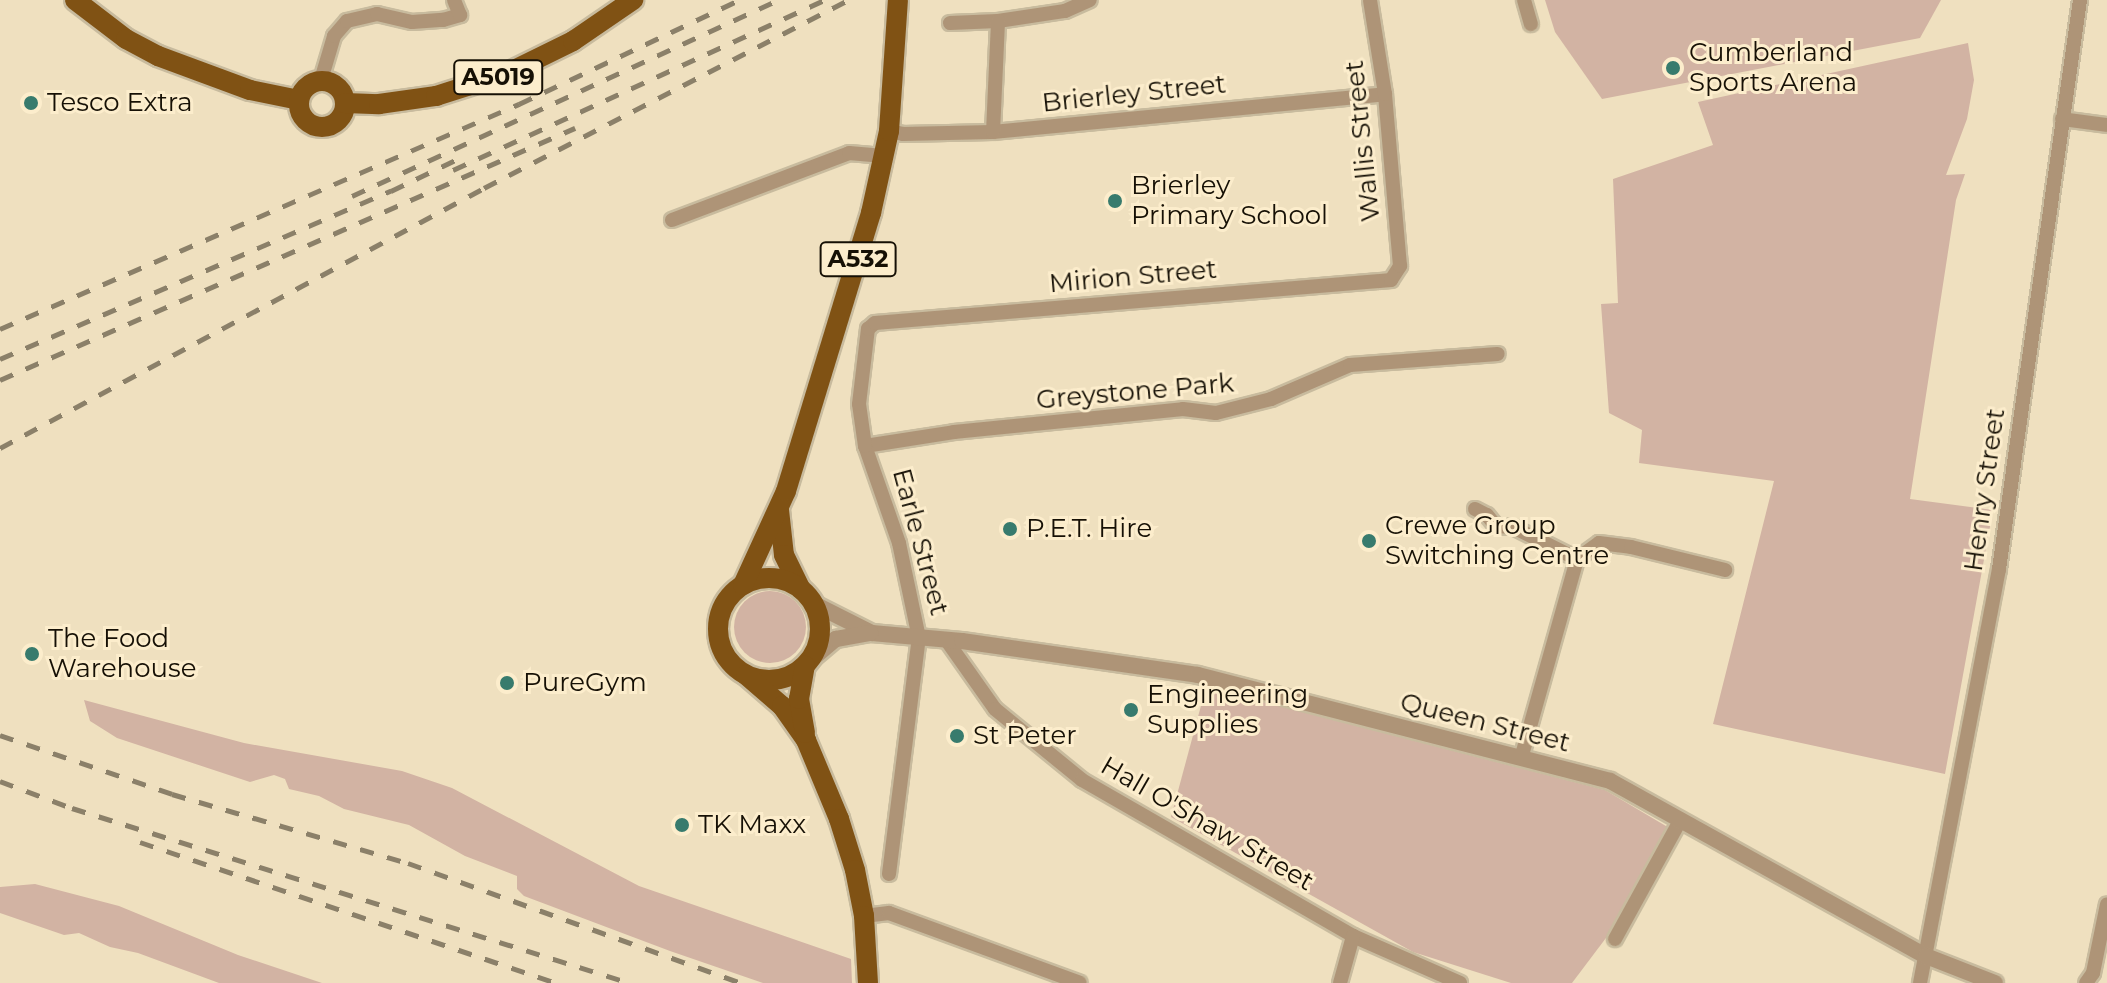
<!DOCTYPE html>
<html>
<head>
<meta charset="utf-8">
<style>
  body { margin:0 }
  #map { position:relative; width:2107px; height:983px; overflow:hidden; background:#efe0bf; font-family:Montserrat,sans-serif }
  div>[style] { position:absolute }
  [style*='--x'] { left:calc(var(--x)*1px); top:calc(var(--y)*1px); width:calc(var(--w)*1px); rotate:calc(var(--a)*1deg) }
  .green>* { inset:0; background:#d2b3a3 }
  .round { border-radius:50% }
  .roads { filter:drop-shadow(2px 0 #c8bb9e) drop-shadow(-2px 0 #c8bb9e) drop-shadow(0 2px #c8bb9e) drop-shadow(0 -2px #c8bb9e) }
  .minor>* { height:14px; margin:-7px; padding:0 7px; transform-origin:7px; border-radius:7px; background:#ae9477 }
  .tertiary>* { height:16px; margin:-8px; padding:0 8px; transform-origin:8px; border-radius:8px; background:#ae9477 }
  .primary>* { height:20px; margin:-10px; padding:0 10px; transform-origin:10px; border-radius:10px; background:#805214 }
  .primary>.ring { margin:-10px; padding:0; box-sizing:content-box; background:none; border:20px solid #805214; border-radius:50% }
  .rail>* { height:5px; margin-top:-2.5px; transform-origin:0; background:repeating-linear-gradient(90deg,#8b8069 0 14px,transparent 0 28px) }
  .dots>* { width:22px; height:22px; translate:-50% -50%; box-sizing:border-box; border:4px solid #fcedcc; border-radius:50% }
  span { translate:-50% -50%; white-space:nowrap; text-align:center; line-height:1.15; -webkit-text-stroke:6px #fcedcc; paint-order:stroke }
  .shield-label span { padding:2px 6px; background:#fcedcc; border:2px solid; border-radius:6px; -webkit-text-stroke-width:0 }
  .shield-label { font-size:24px; color:#161005; font-weight:700 }
  .poi-label { font-size:26px; color:#161005 }
  .left { translate:0 -50%; text-align:left }
  .street-label { font-size:26px; color:#161005 }
</style>
</head>
<body>
<div id="map">
  <div class="green">
    <i style="clip-path:polygon(1545px 0,1941px 0,1920px 38px,1602px 99px,1555px 32px)"></i>
    <i style="clip-path:polygon(1968px 43px,1974px 80px,1967px 119px,1946px 175px,1965px 174px,1956px 200px,1910px 499px,1993px 510px,1945px 774px,1713px 724px,1774px 481px,1639px 463px,1642px 430px,1609px 413px,1601px 304px,1618px 303px,1613px 179px,1713px 145px,1698px 102px)"></i>
    <i class="round" style="left:734px;top:591px;width:72px;height:72px"></i>
    <i style="clip-path:polygon(1206px 687px,1605px 790px,1671px 829px,1615px 926px,1572px 983px,1511px 983px,1413px 952px,1171px 817px)"></i>
    <i style="clip-path:polygon(84px 700px,244px 743px,402px 771px,452px 788px,639px 886px,851px 959px,852px 983px,763px 983px,670px 951px,524px 896px,517px 889px,517px 876px,465px 856px,409px 825px,344px 809px,319px 796px,289px 789px,285px 779px,274px 775px,250px 782px,117px 738px,90px 721px)"></i>
    <i style="clip-path:polygon(35px 884px,119px 906px,238px 955px,322px 983px,219px 983px,138px 953px,110px 947px,79px 933px,64px 935px,0 913px,0 887px)"></i>
  </div>
  <div class="roads">
    <div class="minor">
      <i style="--x:1524;--y:0;--w:25;--a:74"></i>
      <i style="--x:950;--y:23;--w:48;--a:-2.4"></i>
      <i style="--x:998;--y:21;--w:68;--a:-8.5"></i>
      <i style="--x:1065;--y:11;--w:27;--a:-24"></i>
      <i style="--x:321;--y:80;--w:46;--a:-73.5"></i>
      <i style="--x:334;--y:36;--w:20;--a:-49"></i>
      <i style="--x:347;--y:21;--w:31;--a:-13"></i>
      <i style="--x:377;--y:14;--w:36;--a:13"></i>
      <i style="--x:412;--y:22;--w:31;--a:-4"></i>
      <i style="--x:443;--y:20;--w:18;--a:-16"></i>
      <i style="--x:460;--y:15;--w:16;--a:-112"></i>
      <i style="--x:2062;--y:119;--w:45;--a:7.6"></i>
      <i style="--x:889;--y:131;--w:14;--a:12"></i>
      <i style="--x:903;--y:134;--w:90;--a:-1.3"></i>
      <i style="--x:993;--y:132;--w:394;--a:-5.5"></i>
      <i style="--x:993;--y:132;--w:111;--a:-87.4"></i>
      <i style="--x:672;--y:220;--w:189;--a:-20.7"></i>
      <i style="--x:849;--y:153;--w:35;--a:5"></i>
      <i style="--x:865;--y:446;--w:90;--a:-8.9"></i>
      <i style="--x:954;--y:432;--w:230;--a:-5.7"></i>
      <i style="--x:1183;--y:409;--w:33;--a:7"></i>
      <i style="--x:1216;--y:413;--w:57;--a:-14.3"></i>
      <i style="--x:1271;--y:399;--w:86;--a:-23.3"></i>
      <i style="--x:1350;--y:365;--w:148;--a:-4.3"></i>
      <i style="--x:1475;--y:509;--w:13;--a:27"></i>
      <i style="--x:1487;--y:515;--w:14;--a:51"></i>
      <i style="--x:1496;--y:526;--w:17;--a:3"></i>
      <i style="--x:1513;--y:527;--w:72;--a:26.6"></i>
      <i style="--x:1577;--y:559;--w:27;--a:-36"></i>
      <i style="--x:1599;--y:543;--w:32;--a:7"></i>
      <i style="--x:1631;--y:547;--w:97;--a:13.7"></i>
      <i style="--x:947;--y:641;--w:83;--a:54.8"></i>
      <i style="--x:995;--y:709;--w:112;--a:39.2"></i>
      <i style="--x:1082;--y:780;--w:313;--a:29.9"></i>
      <i style="--x:1353;--y:936;--w:117;--a:23.7"></i>
      <i style="--x:1522;--y:755;--w:204;--a:-74.3"></i>
      <i style="--x:889;--y:874;--w:238;--a:-82.8"></i>
      <i style="--x:919;--y:638;--w:97;--a:-101.9"></i>
      <i style="--x:899;--y:543;--w:103;--a:-109.3"></i>
      <i style="--x:865;--y:446;--w:42;--a:-98.1"></i>
      <i style="--x:859;--y:404;--w:76;--a:-83.2"></i>
      <i style="--x:868;--y:329;--w:9;--a:-41"></i>
      <i style="--x:875;--y:323;--w:518;--a:-4.76"></i>
      <i style="--x:1391;--y:280;--w:17;--a:-57"></i>
      <i style="--x:1400;--y:266;--w:173;--a:-95"></i>
      <i style="--x:1385;--y:94;--w:95;--a:-99.1"></i>
      <i style="--x:864;--y:916;--w:25;--a:-7"></i>
      <i style="--x:889;--y:913;--w:203;--a:20.1"></i>
      <i style="--x:1615;--y:939;--w:135;--a:-61.2"></i>
      <i style="--x:1340;--y:983;--w:49;--a:-74.5"></i>
      <i style="--x:1920;--y:983;--w:421;--a:-79.2"></i>
      <i style="--x:1999;--y:569;--w:575;--a:-81.9"></i>
      <i style="--x:2086;--y:983;--w:12;--a:-55"></i>
      <i style="--x:2093;--y:973;--w:70;--a:-78.5"></i>
    </div>
    <div class="tertiary">
      <i style="--x:814;--y:604;--w:65;--a:26.6"></i>
      <i style="--x:872;--y:633;--w:90;--a:5.1"></i>
      <i style="--x:962;--y:641;--w:238;--a:8.2"></i>
      <i style="--x:1198;--y:675;--w:425;--a:14.4"></i>
      <i style="--x:1610;--y:781;--w:361;--a:29"></i>
      <i style="--x:1926;--y:956;--w:74;--a:21.4"></i>
      <i style="--x:813;--y:658;--w:30;--a:-40"></i>
      <i style="--x:836;--y:639;--w:35;--a:-10"></i>
    </div>
    <div class="primary">
      <i style="--x:75;--y:0;--w:64;--a:37.4"></i>
      <i style="--x:126;--y:39;--w:36;--a:28"></i>
      <i style="--x:158;--y:56;--w:98;--a:20.3"></i>
      <i style="--x:250;--y:90;--w:50;--a:11.5"></i>
      <i class="ring" style="left:299px;top:81px;width:26px;height:26px"></i>
      <i style="--x:345;--y:103;--w:34;--a:2"></i>
      <i style="--x:379;--y:104;--w:58;--a:-8"></i>
      <i style="--x:436;--y:96;--w:76;--a:-17.7"></i>
      <i style="--x:508;--y:73;--w:72;--a:-26.2"></i>
      <i style="--x:573;--y:41;--w:73;--a:-34.3"></i>
      <i style="--x:779;--y:510;--w:45;--a:83.7"></i>
      <i style="--x:784;--y:555;--w:37;--a:64"></i>
      <i class="ring" style="left:718px;top:578px;width:82px;height:82px"></i>
      <i style="--x:743;--y:585;--w:103;--a:-65.4"></i>
      <i style="--x:786;--y:491;--w:291;--a:-73"></i>
      <i style="--x:871;--y:213;--w:84;--a:-77.6"></i>
      <i style="--x:889;--y:131;--w:131;--a:-86.1"></i>
      <i style="--x:746;--y:675;--w:48;--a:40.7"></i>
      <i style="--x:782;--y:706;--w:42;--a:54.8"></i>
      <i style="--x:806;--y:740;--w:86;--a:67.3"></i>
      <i style="--x:839;--y:819;--w:53;--a:72.6"></i>
      <i style="--x:855;--y:870;--w:47;--a:78.9"></i>
      <i style="--x:864;--y:916;--w:67;--a:86.6"></i>
      <i style="--x:805;--y:733;--w:35;--a:-100"></i>
      <i style="--x:799;--y:699;--w:34;--a:-80"></i>
    </div>
  </div>
  <div class="rail">
    <i style="--x:453;--y:170;--w:408;--a:-24.6"></i>
    <i style="--x:352;--y:196;--w:469;--a:-24.7"></i>
    <i style="--x:0;--y:329;--w:566;--a:-23.44"></i>
    <i style="--x:519;--y:104;--w:243;--a:-25.3"></i>
    <i style="--x:0;--y:359;--w:426;--a:-23.3"></i>
    <i style="--x:391;--y:191;--w:79;--a:-25.6"></i>
    <i style="--x:0;--y:380;--w:628;--a:-23.67"></i>
    <i style="--x:0;--y:448;--w:549;--a:-28.24"></i>
    <i style="--x:484;--y:188;--w:411;--a:-27.3"></i>
    <i style="--x:0;--y:735;--w:182;--a:18.9"></i>
    <i style="--x:172;--y:794;--w:246;--a:16.3"></i>
    <i style="--x:408;--y:863;--w:354;--a:19.8"></i>
    <i style="--x:0;--y:781;--w:77;--a:20.6"></i>
    <i style="--x:72;--y:808;--w:585;--a:17.41"></i>
    <i style="--x:140;--y:842;--w:440;--a:18.7"></i>
  </div>
  <div class="dots">
    <i style="left:1673px;top:68px;background:#387b6d"></i>
    <i style="left:31px;top:103px;background:#387b6d"></i>
    <i style="left:1115px;top:201px;background:#387b6d"></i>
    <i style="left:1010px;top:529px;background:#387b6d"></i>
    <i style="left:1369px;top:541px;background:#387b6d"></i>
    <i style="left:32px;top:654px;background:#387b6d"></i>
    <i style="left:507px;top:683px;background:#387b6d"></i>
    <i style="left:1131px;top:710px;background:#387b6d"></i>
    <i style="left:957px;top:736px;background:#387b6d"></i>
    <i style="left:682px;top:825px;background:#387b6d"></i>
  </div>
  <div class="shield-label">
    <span style="left:498px;top:77px">A5019</span>
    <span style="left:858px;top:259px">A532</span>
  </div>
  <div class="poi-label">
    <span class="left" style="left:1689px;top:68px">Cumberland<br>Sports Arena</span>
    <span class="left" style="left:47px;top:103px">Tesco Extra</span>
    <span class="left" style="left:1131px;top:201px">Brierley<br>Primary School</span>
    <span class="left" style="left:1385px;top:541px">Crewe Group<br>Switching Centre</span>
    <span class="left" style="left:1026px;top:529px">P.E.T. Hire</span>
    <span class="left" style="left:48px;top:654px">The Food<br>Warehouse</span>
    <span class="left" style="left:523px;top:683px">PureGym</span>
    <span class="left" style="left:1147px;top:710px">Engineering<br>Supplies</span>
    <span class="left" style="left:973px;top:736px">St Peter</span>
    <span class="left" style="left:698px;top:825px">TK Maxx</span>
  </div>
  <div class="street-label">
    <span style="left:1134px;top:94px;rotate:-6deg">Brierley Street</span>
    <span style="left:1363px;top:141px;rotate:-96deg">Wallis Street</span>
    <span style="left:1133px;top:277px;rotate:-5deg">Mirion Street</span>
    <span style="left:1135px;top:392px;rotate:-5deg">Greystone Park</span>
    <span style="left:1985px;top:490px;rotate:-82deg">Henry Street</span>
    <span style="left:920px;top:542px;rotate:75deg">Earle Street</span>
    <span style="left:1485px;top:723px;rotate:14deg">Queen Street</span>
    <span style="left:1207px;top:824px;rotate:30deg">Hall O'Shaw Street</span>
  </div>
</div>
</body>
</html>
